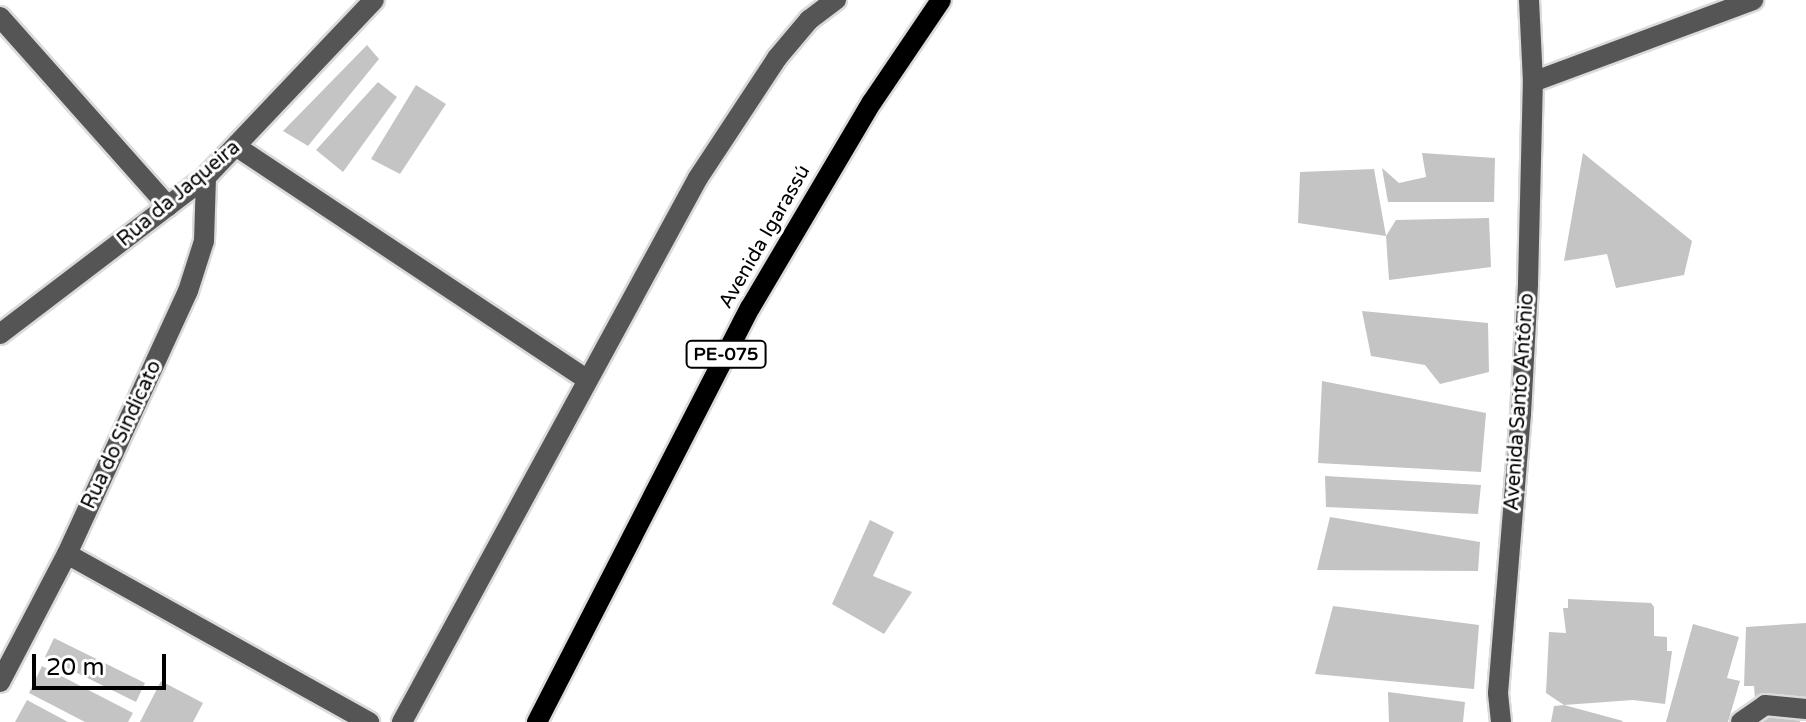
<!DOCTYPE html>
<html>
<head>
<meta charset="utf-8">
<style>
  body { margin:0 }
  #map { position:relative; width:1806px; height:722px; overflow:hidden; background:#fff; font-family:"Varela Round",sans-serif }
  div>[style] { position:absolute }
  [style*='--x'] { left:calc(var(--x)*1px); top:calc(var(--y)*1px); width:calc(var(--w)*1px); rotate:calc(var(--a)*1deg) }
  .building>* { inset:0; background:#c4c4c4 }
  .roads { filter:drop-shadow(2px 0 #dbdbdb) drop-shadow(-2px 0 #dbdbdb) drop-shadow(0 2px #dbdbdb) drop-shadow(0 -2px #dbdbdb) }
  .minor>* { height:20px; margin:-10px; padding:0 10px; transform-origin:10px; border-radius:10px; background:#555 }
  .major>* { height:20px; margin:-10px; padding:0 10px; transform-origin:10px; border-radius:10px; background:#000 }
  span { translate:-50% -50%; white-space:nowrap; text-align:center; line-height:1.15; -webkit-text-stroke:6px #fff; paint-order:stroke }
  .shield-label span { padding:2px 6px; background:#fff; border:2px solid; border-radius:6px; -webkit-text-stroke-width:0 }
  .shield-label { font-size:18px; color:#000; font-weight:700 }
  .street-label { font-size:20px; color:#000 }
  .scale { position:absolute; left:32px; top:654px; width:134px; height:36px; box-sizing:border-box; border:4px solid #000; border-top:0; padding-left:10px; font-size:24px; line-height:28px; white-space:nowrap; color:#000; -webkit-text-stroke:6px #fff; paint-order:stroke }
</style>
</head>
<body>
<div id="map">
  <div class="building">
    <i style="clip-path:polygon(367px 45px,379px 59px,308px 146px,283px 131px)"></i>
    <i style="clip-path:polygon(378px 82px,397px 97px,343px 172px,316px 150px)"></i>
    <i style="clip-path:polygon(416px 85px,446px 104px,400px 174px,371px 159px)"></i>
    <i style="clip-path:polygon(1422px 153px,1495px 158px,1494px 202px,1388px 202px,1382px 168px,1399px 183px,1426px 177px)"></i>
    <i style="clip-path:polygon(1583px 153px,1692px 241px,1684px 275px,1616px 288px,1607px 254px,1564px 261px)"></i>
    <i style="clip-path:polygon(1374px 169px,1386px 236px,1396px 220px,1489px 218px,1491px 267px,1389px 280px,1386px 236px,1298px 223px,1300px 172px)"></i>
    <i style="clip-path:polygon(1362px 311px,1488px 323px,1489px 372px,1440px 384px,1425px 365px,1371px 356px)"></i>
    <i style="clip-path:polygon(1322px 381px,1486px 413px,1481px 472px,1318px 463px)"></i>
    <i style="clip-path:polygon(1325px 476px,1481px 485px,1478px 514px,1326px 507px)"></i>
    <i style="clip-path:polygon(1330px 517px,1480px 542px,1478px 571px,1317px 570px)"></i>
    <i style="clip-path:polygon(870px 520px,894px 532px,873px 576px,912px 592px,884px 634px,832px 604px)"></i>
    <i style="clip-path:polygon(1568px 599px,1651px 603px,1654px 607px,1654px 636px,1667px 637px,1667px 651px,1672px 651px,1665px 704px,1633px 700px,1564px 705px,1546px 693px,1549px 632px,1566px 633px,1563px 608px,1568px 608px)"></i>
    <i style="clip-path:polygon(1333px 606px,1479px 625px,1474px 689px,1315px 674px)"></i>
    <i style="clip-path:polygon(1806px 623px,1806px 697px,1755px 699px,1754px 686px,1744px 686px,1746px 627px)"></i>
    <i style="clip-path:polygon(1693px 624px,1739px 637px,1727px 678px,1740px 681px,1728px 722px,1666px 722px)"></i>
    <i style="clip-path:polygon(54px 638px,145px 683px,136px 702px,45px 657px)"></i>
    <i style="clip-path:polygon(42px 666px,133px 713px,128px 722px,85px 722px,29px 693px)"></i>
    <i style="clip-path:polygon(161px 681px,203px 703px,193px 722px,140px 722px)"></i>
    <i style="clip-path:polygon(1388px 692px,1465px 702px,1463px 722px,1389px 722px)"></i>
    <i style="clip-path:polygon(27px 700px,68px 722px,15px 722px)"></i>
    <i style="clip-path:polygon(1564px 705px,1623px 721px,1622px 722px,1551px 722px,1554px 706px)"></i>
    <i style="clip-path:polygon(1762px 711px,1800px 721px,1800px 722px,1759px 722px)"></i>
  </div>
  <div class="roads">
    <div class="minor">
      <i style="--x:0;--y:17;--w:253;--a:48.4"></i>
      <i style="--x:1533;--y:82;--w:235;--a:-20.4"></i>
      <i style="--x:237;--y:147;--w:419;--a:33.6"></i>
      <i style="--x:0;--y:334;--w:259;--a:-37.3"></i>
      <i style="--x:206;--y:177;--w:244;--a:-46.5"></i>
      <i style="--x:67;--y:554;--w:346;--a:29.1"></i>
      <i style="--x:0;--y:682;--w:144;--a:-62.4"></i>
      <i style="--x:67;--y:554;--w:289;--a:-65.3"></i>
      <i style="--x:188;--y:291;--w:52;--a:-72.3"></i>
      <i style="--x:204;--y:241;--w:64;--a:-88.2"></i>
      <i style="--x:402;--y:722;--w:619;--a:-61.45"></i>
      <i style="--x:698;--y:178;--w:144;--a:-56.6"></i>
      <i style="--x:777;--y:58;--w:50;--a:-49.9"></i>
      <i style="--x:809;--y:20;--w:34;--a:-37"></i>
      <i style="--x:1501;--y:722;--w:29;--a:-96"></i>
      <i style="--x:1498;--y:693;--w:280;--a:-85.3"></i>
      <i style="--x:1521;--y:414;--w:131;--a:-86.9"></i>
      <i style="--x:1528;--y:283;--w:201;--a:-88.6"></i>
      <i style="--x:1533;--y:82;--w:82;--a:-92.8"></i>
      <i style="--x:1741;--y:722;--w:29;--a:-35"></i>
      <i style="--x:1765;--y:705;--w:41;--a:5.6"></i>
    </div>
    <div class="major">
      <i style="--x:537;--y:722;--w:466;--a:-62.8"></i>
      <i style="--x:750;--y:308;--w:239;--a:-59.4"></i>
      <i style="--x:872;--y:102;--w:123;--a:-55.9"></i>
    </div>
  </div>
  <div class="shield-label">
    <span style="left:726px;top:354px">PE-075</span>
  </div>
  <div class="street-label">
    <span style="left:179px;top:194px;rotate:-40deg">Rua da Jaqueira</span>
    <span style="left:765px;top:237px;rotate:-60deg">Avenida Igarassú</span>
    <span style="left:1520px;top:402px;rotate:-86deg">Avenida Santo Antônio</span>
    <span style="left:122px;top:435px;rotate:-65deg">Rua do Sindicato</span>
  </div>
  <div class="scale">20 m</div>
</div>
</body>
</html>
